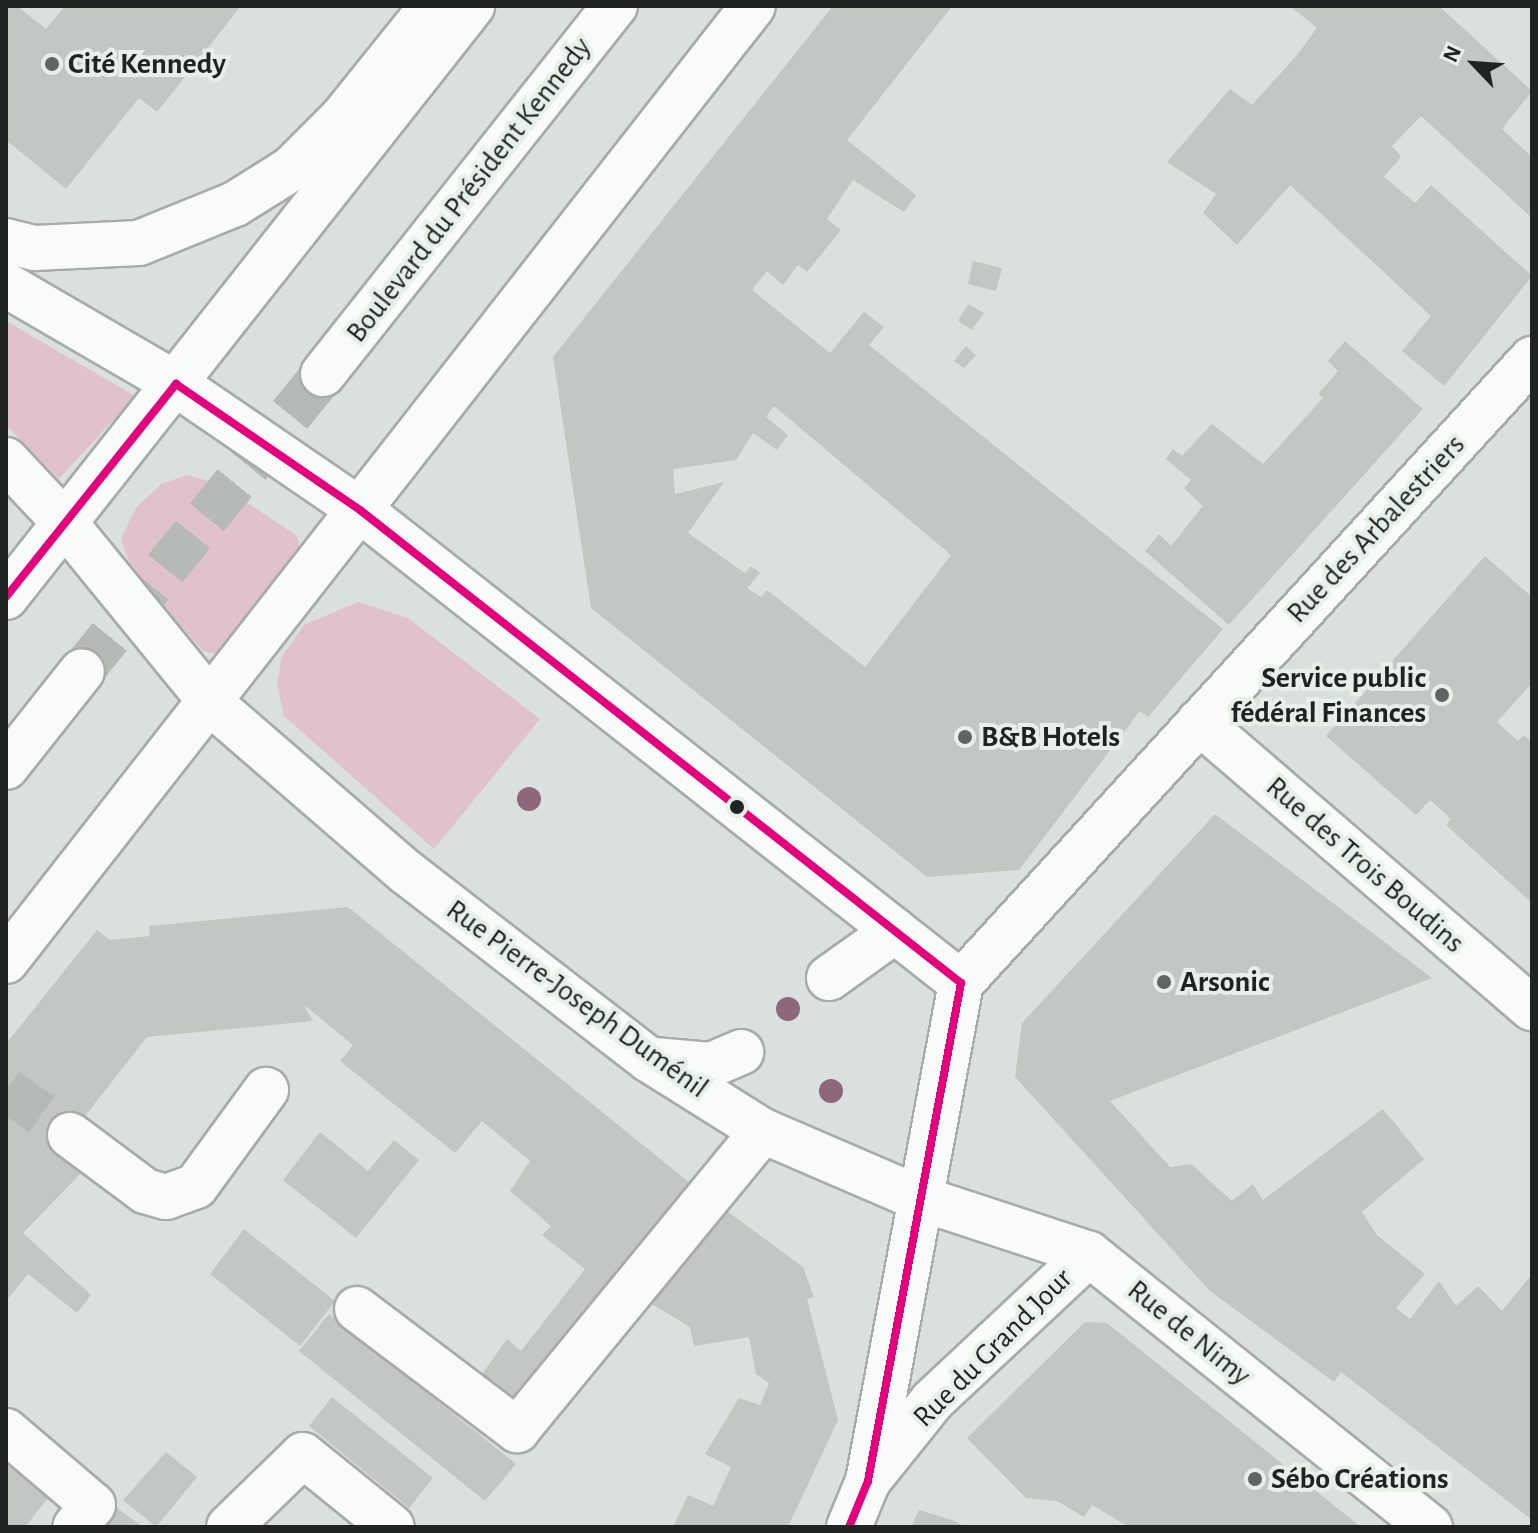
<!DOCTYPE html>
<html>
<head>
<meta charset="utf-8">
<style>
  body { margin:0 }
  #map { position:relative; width:1538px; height:1533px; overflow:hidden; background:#dae0dd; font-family:"Alegreya Sans",sans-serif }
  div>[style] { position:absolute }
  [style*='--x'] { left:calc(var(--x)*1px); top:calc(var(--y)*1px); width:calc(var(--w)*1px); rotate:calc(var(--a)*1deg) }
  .green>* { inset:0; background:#e1c2cc }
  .building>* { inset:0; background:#c2c7c4 }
  .minor-tunnel>* { height:44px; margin-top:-22px; transform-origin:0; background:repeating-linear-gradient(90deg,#b5bab7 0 44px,transparent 0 66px) }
  .highway-tunnel>* { height:44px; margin-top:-22px; transform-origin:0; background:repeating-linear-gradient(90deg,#b5bab7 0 44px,transparent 0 66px) }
  .roads { filter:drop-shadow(2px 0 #a7aba9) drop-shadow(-2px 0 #a7aba9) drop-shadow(0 2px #a7aba9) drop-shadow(0 -2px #a7aba9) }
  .minor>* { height:44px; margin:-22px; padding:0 22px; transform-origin:22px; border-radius:22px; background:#f9fafa }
  .major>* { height:44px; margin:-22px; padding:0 22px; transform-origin:22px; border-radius:22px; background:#f9fafa }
  .highway>* { height:44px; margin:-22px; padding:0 22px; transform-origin:22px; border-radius:22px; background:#f9fafa }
  .bus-1>* { height:8px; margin:-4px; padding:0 4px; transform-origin:4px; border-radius:4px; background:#e5007d }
  .trees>* { width:24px; height:24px; margin:-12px; border-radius:50%; background:#8f677d }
  .dots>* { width:22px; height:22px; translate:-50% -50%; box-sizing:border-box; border:4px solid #e6f0e9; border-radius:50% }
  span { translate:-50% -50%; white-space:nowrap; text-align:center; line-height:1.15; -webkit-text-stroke:8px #e6f0e9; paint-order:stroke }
  .poi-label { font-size:30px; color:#1f2321; font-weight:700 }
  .left { translate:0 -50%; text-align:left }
  .right { translate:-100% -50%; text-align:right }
  .street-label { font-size:30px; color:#1f2321 }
  .frame { position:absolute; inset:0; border:8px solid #1f2321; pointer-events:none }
  .north { position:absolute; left:1434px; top:24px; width:80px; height:80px; -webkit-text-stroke:6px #e6f0e9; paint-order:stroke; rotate:295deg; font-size:22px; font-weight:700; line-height:32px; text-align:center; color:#1f2321 }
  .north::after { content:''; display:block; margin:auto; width:28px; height:36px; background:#1f2321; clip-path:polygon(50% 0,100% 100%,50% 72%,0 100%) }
</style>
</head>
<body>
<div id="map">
  <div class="green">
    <i style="clip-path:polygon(6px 321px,135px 396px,59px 479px,6px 425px)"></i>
    <i style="clip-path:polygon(187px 475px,219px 484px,297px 536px,300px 553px,218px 654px,203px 651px,131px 568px,121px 539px,135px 509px,161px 484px)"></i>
    <i style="clip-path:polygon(358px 602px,408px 618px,540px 719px,434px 849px,284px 716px,277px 684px,282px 656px,304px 625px)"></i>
  </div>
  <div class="building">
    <i style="clip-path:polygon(6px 6px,17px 6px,46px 29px,65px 6px,241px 6px,157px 112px,139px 98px,66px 189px,6px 140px)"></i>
    <i style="clip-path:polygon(evenodd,833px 6px,952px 6px,847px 140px,916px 195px,904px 212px,853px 180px,827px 219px,841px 230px,807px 272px,798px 265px,783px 285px,767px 271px,752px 290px,830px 353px,864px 312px,884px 327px,869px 345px,1223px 629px,1148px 717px,1140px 711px,1019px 870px,927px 877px,591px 608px,553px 357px,833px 6px,774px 406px,951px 555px,865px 667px,767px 590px,761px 597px,747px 588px,760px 573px,751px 566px,745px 573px,688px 533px,724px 482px,675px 494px,673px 469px,736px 460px,753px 433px,777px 450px,788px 435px,766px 417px,774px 406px)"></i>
    <i style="clip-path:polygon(1290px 6px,1439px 6px,1532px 91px,1502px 129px,1532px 157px,1532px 218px,1421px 116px,1392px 146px,1401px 157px,1384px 177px,1415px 203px,1431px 185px,1532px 276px,1444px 386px,1402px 351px,1431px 316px,1290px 185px,1237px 245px,1203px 213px,1216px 194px,1167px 162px,1230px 89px,1252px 105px,1297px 55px,1317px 28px)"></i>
    <i style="clip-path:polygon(973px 261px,1002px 268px,996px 291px,968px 284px)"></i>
    <i style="clip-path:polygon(968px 304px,984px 313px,972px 330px,958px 321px)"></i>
    <i style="clip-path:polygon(1345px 341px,1423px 409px,1229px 625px,1145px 551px,1159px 534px,1171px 546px,1203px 506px,1184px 488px,1191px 480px,1166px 459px,1173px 449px,1182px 456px,1212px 424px,1263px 464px,1323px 398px,1318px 394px,1338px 371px,1328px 361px)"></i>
    <i style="clip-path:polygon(966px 346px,976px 355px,964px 368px,954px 361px)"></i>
    <i style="clip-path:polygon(1485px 556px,1532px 597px,1532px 683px,1497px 722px,1518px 741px,1524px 735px,1532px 742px,1532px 903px,1446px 825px,1451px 819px,1430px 800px,1416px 815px,1326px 736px)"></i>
    <i style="clip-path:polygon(1215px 814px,1432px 978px,1110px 1101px,1170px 1167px,1191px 1164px,1232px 1201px,1253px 1184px,1263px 1200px,1383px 1109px,1424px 1159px,1362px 1212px,1377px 1235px,1425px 1274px,1396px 1308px,1410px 1319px,1439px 1281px,1456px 1306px,1478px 1286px,1502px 1311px,1532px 1274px,1532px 1520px,1341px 1372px,1334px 1382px,1210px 1291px,1015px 1077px,1022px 1023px)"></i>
    <i style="clip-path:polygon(348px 907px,695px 1187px,525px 1396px,506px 1397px,480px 1377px,507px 1339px,521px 1351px,585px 1269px,542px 1235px,551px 1226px,510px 1191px,530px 1161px,482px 1121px,455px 1153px,340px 1061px,353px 1045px,303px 1004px,313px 1021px,147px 1037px,56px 1153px,81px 1173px,23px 1233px,91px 1295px,77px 1313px,28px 1274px,6px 1301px,6px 1044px,97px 930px,110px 940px,150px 936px,149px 926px)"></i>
    <i style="clip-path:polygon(320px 1132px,368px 1171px,394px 1140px,419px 1160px,356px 1238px,283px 1180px)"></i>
    <i style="clip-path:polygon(720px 1206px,803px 1267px,814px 1297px,807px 1299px,838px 1420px,788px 1527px,673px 1527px,688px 1495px,713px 1506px,731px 1467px,705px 1454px,739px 1398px,760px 1405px,769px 1383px,756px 1374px,749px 1337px,694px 1346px,690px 1327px,645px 1300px)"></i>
    <i style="clip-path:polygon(244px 1229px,335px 1301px,300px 1346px,210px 1274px)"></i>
    <i style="clip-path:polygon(329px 1314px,516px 1464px,485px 1501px,299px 1351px)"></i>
    <i style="clip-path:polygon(1085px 1322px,1107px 1323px,1361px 1527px,1129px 1527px,1092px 1505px,1084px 1517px,1057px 1501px,1026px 1498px,967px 1438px)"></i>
    <i style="clip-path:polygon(332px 1397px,433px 1478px,409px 1508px,309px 1426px)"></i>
    <i style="clip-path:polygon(166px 1452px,197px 1477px,156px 1527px,123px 1500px)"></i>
    <i style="clip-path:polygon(6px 1463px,49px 1497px,25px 1527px,6px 1527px)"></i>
    <i style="clip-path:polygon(113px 1505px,143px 1527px,96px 1527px)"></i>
    <i style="clip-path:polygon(919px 1510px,955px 1521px,965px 1527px,911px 1527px)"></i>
  </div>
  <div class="minor-tunnel">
    <i style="--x:6;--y:1089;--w:79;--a:35.7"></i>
  </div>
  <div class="highway-tunnel">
    <i style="--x:82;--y:671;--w:382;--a:-50.9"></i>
  </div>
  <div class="roads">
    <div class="minor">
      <i style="--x:176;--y:384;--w:223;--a:34.4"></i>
      <i style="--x:360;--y:510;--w:765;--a:38.2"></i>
      <i style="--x:64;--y:522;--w:236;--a:50.8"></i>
      <i style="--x:213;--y:705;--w:255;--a:40.9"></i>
      <i style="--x:406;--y:872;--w:306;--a:37.7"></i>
      <i style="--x:648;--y:1059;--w:136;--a:32.1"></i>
      <i style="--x:763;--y:1131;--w:167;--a:23.3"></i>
      <i style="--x:916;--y:1197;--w:182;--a:18.2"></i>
      <i style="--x:1089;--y:1254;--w:437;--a:38.7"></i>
      <i style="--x:6;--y:597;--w:753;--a:-51.74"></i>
      <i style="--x:1199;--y:722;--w:439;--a:40.7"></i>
      <i style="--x:6;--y:961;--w:1212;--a:-51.97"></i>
      <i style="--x:829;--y:978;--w:81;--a:-35.5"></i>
      <i style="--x:654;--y:1060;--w:57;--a:5"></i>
      <i style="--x:711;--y:1065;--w:33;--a:-23"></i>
      <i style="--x:70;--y:1135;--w:94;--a:36.7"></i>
      <i style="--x:145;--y:1191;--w:22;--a:16"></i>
      <i style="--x:166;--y:1197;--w:32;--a:-20"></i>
      <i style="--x:196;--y:1186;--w:119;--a:-53.9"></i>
      <i style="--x:357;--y:1309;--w:201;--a:37.1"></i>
      <i style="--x:517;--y:1430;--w:387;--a:-50.6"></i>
      <i style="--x:6;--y:1431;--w:114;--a:40.4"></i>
      <i style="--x:93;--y:1505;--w:28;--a:129"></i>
      <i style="--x:868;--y:1481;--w:102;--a:-51.3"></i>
      <i style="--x:932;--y:1401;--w:215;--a:-43.1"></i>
      <i style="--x:229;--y:1527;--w:103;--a:-44.2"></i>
      <i style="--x:303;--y:1455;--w:114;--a:39"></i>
    </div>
    <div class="major">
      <i style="--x:6;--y:241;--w:30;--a:14"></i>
      <i style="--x:35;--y:248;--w:104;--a:-2.8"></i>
      <i style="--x:139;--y:243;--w:104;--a:-22.1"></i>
      <i style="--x:235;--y:204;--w:66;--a:-32"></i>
      <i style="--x:291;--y:169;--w:72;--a:-45"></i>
      <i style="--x:342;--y:118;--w:144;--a:-51.2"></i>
      <i style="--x:6;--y:285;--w:197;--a:30.2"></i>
      <i style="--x:6;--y:460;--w:85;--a:46.9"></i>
      <i style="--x:849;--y:1527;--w:50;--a:-67.6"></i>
      <i style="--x:868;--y:1481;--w:507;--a:-79.42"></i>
      <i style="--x:961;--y:983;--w:846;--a:-47.54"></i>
    </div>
    <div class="highway">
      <i style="--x:323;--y:374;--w:470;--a:-51.6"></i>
      <i style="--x:6;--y:767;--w:122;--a:-51.6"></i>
    </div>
  </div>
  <div class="bus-1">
    <i style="--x:6;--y:597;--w:273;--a:-51.4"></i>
    <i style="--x:176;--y:384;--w:223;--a:34.4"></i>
    <i style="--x:360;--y:510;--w:765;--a:38.2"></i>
    <i style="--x:961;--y:983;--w:507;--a:100.58"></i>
    <i style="--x:868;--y:1481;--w:50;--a:112.4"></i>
  </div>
  <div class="trees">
    <i style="left:529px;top:799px"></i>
    <i style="left:788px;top:1009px"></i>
    <i style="left:831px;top:1091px"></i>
  </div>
  <div class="dots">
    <i style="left:52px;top:64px;background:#606563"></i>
    <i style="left:1442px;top:695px;background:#606563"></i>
    <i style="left:965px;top:737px;background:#606563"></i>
    <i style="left:737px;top:807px;background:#1f2321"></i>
    <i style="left:1164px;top:982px;background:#606563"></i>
    <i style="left:1255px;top:1479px;background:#606563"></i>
  </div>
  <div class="poi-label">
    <span class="left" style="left:68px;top:64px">Cité Kennedy</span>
    <span class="right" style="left:1426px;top:695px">Service public<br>fédéral Finances</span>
    <span class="left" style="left:981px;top:737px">B&amp;B Hotels</span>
    <span class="left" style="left:1180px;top:982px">Arsonic</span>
    <span class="left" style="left:1271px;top:1479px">Sébo Créations</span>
  </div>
  <div class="street-label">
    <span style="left:469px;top:190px;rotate:-52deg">Boulevard du Président Kennedy</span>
    <span style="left:1376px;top:529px;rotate:-47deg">Rue des Arbalestriers</span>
    <span style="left:1365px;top:865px;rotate:41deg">Rue des Trois Boudins</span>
    <span style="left:577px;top:999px;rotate:36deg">Rue Pierre-Joseph Duménil</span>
    <span style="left:1189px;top:1333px;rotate:39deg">Rue de Nimy</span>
    <span style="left:993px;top:1348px;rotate:-45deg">Rue du Grand Jour</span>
  </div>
  <div class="frame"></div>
  <div class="north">N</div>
</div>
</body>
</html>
